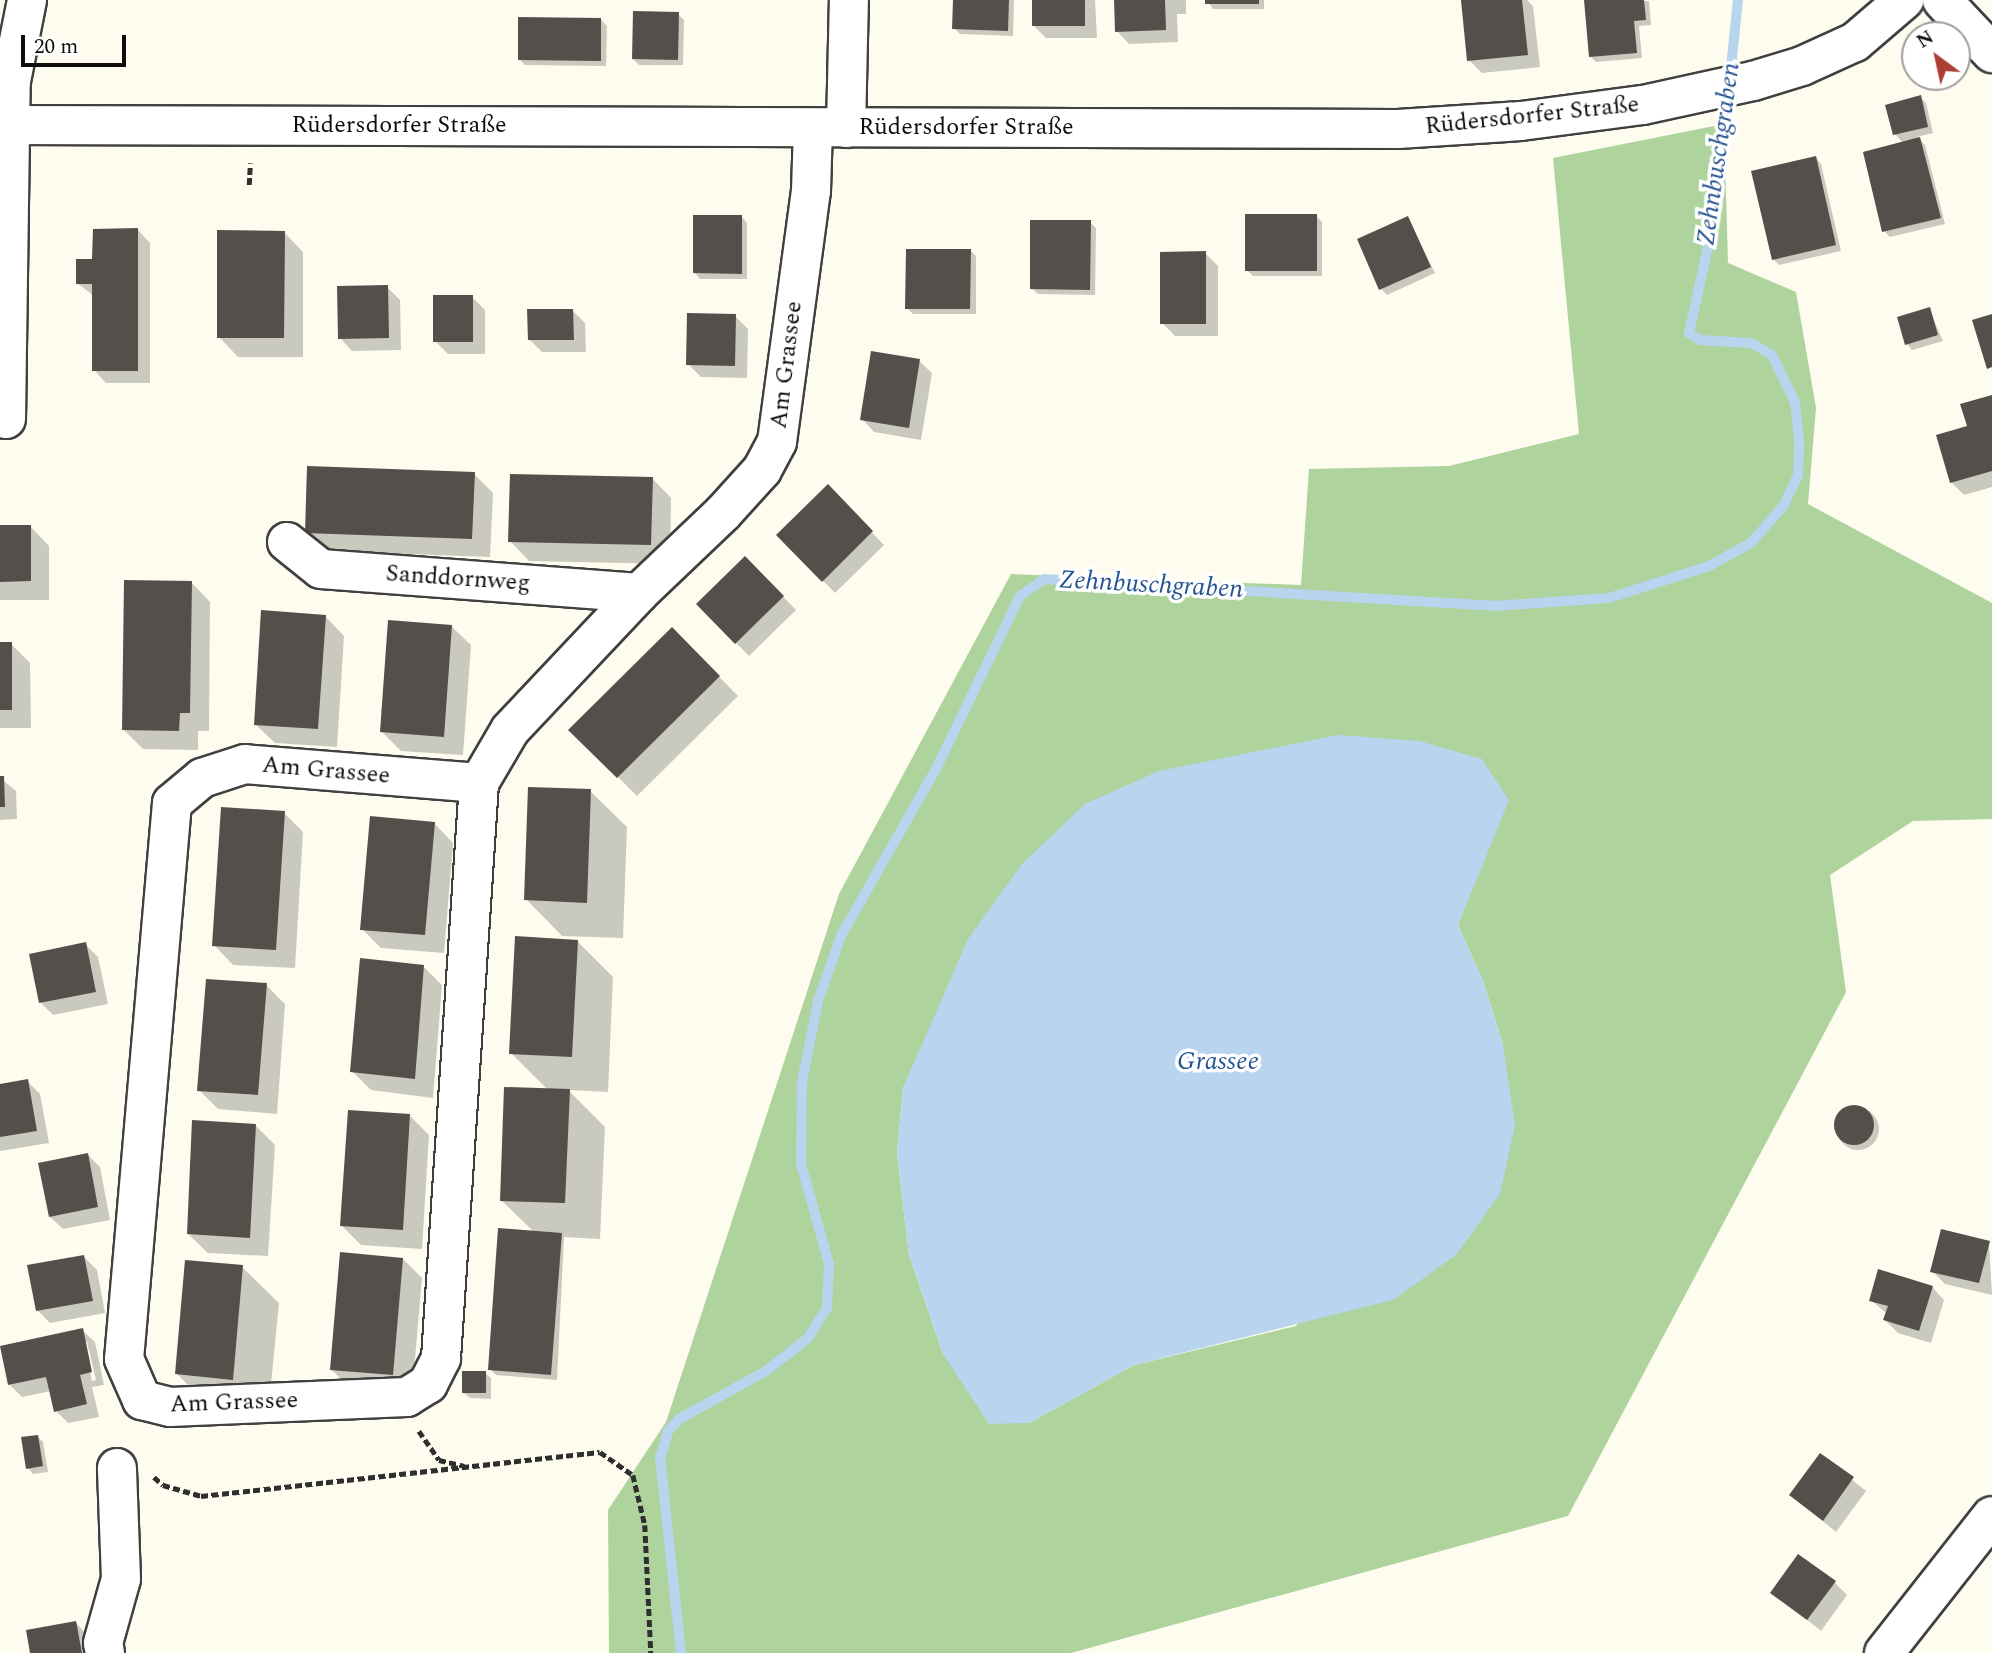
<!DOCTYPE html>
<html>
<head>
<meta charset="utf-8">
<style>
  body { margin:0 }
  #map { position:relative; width:1992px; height:1653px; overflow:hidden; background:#fdfcee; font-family:Spectral,serif }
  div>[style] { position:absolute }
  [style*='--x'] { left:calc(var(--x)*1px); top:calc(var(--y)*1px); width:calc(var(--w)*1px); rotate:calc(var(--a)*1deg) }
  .forest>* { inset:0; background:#aed39d }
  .water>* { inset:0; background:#b8d4ef }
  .shadow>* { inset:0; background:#0003 }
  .round { border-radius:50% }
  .stream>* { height:10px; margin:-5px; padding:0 5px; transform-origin:5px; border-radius:5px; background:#b8d4ef }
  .building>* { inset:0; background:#544f4a }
  .path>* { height:4.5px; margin-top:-2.25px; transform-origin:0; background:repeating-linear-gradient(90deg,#2f2f2f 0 7px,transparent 0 10.5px) }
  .roads { filter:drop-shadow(2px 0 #404040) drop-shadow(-2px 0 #404040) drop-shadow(0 2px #404040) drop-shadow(0 -2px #404040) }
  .minor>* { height:38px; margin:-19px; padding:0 19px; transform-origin:19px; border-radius:19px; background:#fff }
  span { translate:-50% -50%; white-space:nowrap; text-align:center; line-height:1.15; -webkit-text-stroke:7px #fff; paint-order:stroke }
  .street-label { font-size:24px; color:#0d0d0d }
  .water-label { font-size:26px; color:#245391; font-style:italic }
  .north { position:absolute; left:1901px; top:21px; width:70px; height:70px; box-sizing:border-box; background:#fff; border:2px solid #9e9e9e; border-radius:50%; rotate:327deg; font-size:19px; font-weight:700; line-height:28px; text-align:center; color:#0d0d0d }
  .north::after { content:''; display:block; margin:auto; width:24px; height:32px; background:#ad3e34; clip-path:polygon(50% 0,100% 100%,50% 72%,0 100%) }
  .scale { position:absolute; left:21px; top:35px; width:105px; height:32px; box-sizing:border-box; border:4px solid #0d0d0d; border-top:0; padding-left:9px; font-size:21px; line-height:24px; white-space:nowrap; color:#0d0d0d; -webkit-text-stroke:5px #fff; paint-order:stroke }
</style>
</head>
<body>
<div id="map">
  <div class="forest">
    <i style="clip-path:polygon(evenodd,1724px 124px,1728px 263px,1796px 292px,1816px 408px,1808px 504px,1992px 603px,1992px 819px,1913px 821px,1830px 875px,1846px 992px,1568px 1516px,1071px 1653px,609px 1653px,608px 1510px,666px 1422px,839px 894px,1011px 574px,1301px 585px,1309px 469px,1449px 466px,1579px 434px,1553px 158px,1724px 124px,1477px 876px,1458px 925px,1483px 981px,1503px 1045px,1296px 1326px,1134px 1365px,1029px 1423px,943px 1354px,909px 1255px,897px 1153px,903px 1088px,935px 1019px,1477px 876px)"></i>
  </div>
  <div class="water">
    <i style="clip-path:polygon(1338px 735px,1419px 741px,1482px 759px,1509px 800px,1458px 925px,1483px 981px,1503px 1045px,1515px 1125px,1500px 1194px,1456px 1255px,1393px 1300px,1134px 1365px,1029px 1423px,989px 1424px,943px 1354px,909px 1255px,897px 1153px,903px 1088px,968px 939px,1022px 864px,1085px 804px,1159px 771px)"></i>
  </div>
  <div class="shadow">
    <i style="clip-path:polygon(955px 0,1014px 0,1013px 36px,960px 34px,954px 28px)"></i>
    <i style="clip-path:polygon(1033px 0,1095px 0,1097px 38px,1046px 38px,1033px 25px)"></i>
    <i style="clip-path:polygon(1116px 0,1186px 0,1186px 14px,1177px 14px,1178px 42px,1129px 44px,1117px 31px)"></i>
    <i style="clip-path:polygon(1207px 0,1264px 0,1264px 9px,1213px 9px)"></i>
    <i style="clip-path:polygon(1463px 0,1527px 0,1533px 6px,1540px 67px,1482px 73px,1469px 60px)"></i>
    <i style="clip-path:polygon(1586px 0,1649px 1px,1651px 25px,1639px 26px,1642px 58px,1596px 62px,1590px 56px)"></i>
    <i style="clip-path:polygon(678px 14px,684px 20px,683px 65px,639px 65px,633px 59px)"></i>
    <i style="clip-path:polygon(601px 20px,607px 26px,606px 66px,525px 65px,519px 59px)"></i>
    <i style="clip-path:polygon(1920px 97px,1926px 103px,1933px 133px,1917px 137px,1925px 145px,1945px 224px,1890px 237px,1884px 231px,1903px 143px,1895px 134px)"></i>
    <i style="clip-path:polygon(1816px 158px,1821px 164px,1841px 251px,1779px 265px,1773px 259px)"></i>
    <i style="clip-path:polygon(1316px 216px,1322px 222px,1322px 276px,1253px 276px,1247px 270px)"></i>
    <i style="clip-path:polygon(742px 217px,747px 223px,747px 279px,700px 279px,695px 273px)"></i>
    <i style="clip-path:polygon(1408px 218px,1435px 273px,1387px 295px,1381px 289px)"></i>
    <i style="clip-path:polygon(1090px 222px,1096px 228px,1095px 295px,1038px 294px,1032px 289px)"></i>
    <i style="clip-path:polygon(138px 230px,150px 243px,150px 383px,106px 383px,94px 370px,94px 296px,77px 283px,94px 261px)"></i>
    <i style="clip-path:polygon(284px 232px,303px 252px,303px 357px,238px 357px,219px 337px)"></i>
    <i style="clip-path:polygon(970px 250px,976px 256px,976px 314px,913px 314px,907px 308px)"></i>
    <i style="clip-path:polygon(1205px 253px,1218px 266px,1218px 336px,1175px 336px,1162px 323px)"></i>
    <i style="clip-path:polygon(387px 287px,400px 300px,401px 350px,352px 351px,340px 338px)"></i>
    <i style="clip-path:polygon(472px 297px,485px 310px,485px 354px,448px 354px,435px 341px)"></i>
    <i style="clip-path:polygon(1929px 309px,1943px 341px,1912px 350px,1907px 344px)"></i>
    <i style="clip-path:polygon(573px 311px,585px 323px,586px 352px,542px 352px,529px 339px)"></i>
    <i style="clip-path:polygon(735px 316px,748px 329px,747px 378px,701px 377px,688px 364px)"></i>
    <i style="clip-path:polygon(919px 361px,932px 373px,921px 440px,874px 432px,862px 419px)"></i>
    <i style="clip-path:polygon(1992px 397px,1992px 487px,1964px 495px,1951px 482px,1969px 427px)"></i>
    <i style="clip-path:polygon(474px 474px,493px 493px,490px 557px,326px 551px,307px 532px)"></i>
    <i style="clip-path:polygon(652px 478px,671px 498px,670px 564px,529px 561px,510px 541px)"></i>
    <i style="clip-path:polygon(828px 487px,884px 545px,835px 593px,779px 535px)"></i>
    <i style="clip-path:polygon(0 526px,30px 526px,49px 546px,49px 600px,0 600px)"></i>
    <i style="clip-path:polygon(745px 558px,796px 610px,749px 656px,698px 604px)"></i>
    <i style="clip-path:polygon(191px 582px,210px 602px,209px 731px,198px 731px,198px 750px,143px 749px,124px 730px)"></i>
    <i style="clip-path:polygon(325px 616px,344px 636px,337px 747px,275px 743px,255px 724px)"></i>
    <i style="clip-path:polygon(451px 626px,471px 645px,463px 755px,401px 751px,382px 732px)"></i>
    <i style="clip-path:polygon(672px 629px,738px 696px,637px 796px,571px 730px)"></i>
    <i style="clip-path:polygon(0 644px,11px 644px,30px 663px,31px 728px,0 728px)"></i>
    <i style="clip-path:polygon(0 778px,16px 791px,17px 819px,0 820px)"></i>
    <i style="clip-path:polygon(590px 791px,627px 827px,623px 938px,562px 936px,526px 899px)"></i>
    <i style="clip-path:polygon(284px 813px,303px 832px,295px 968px,233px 965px,214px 945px)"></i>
    <i style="clip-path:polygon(434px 823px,453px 843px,444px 953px,381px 948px,362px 929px)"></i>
    <i style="clip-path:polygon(577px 941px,613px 977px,608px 1092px,568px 1090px,605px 1127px,600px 1239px,564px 1237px,557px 1380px,496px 1375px,490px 1369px,534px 1232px,501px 1200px,548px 1090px,511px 1053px)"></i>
    <i style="clip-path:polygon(85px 944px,98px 957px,108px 1004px,53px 1015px,41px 1003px)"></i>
    <i style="clip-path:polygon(423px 966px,442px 985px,433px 1098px,371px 1090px,352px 1071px)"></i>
    <i style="clip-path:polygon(266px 985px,285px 1004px,277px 1114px,218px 1109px,199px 1090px)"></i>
    <i style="clip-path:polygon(27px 1081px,40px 1094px,49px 1143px,0 1151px,0 1086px)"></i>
    <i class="round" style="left:1837px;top:1108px;width:42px;height:42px"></i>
    <i style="clip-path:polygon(410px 1116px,429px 1135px,422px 1249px,361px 1245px,342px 1226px)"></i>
    <i style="clip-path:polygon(256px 1126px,275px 1145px,268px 1256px,208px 1253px,188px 1234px)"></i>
    <i style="clip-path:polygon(87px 1154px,100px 1167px,110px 1220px,63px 1229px,50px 1217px)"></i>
    <i style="clip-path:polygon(1989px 1243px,1992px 1295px,1945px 1284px,1932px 1271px)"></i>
    <i style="clip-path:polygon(84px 1257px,97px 1270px,105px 1313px,50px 1323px,37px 1310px)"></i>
    <i style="clip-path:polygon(403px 1259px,422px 1278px,412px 1393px,351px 1389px,332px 1370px)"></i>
    <i style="clip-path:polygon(242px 1267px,279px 1303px,268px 1415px,213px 1410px,177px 1374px)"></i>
    <i style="clip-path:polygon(1932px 1287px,1944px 1300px,1931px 1343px,1898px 1333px,1885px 1320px,1887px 1314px,1871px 1300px)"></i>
    <i style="clip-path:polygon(evenodd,82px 1330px,95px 1342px,104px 1385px,92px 1387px,99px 1417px,68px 1423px,56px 1411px,51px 1391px,22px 1397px,10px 1385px,82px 1330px,84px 1342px,87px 1342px,96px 1380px,92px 1381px,84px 1342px)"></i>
    <i style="clip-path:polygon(485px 1373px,491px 1378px,491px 1399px,470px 1398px,464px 1393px)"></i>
    <i style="clip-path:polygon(37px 1436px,43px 1442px,48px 1472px,33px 1474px,28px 1468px)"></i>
    <i style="clip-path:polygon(1821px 1455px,1866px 1491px,1836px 1532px,1791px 1495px)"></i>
    <i style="clip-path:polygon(1834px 1582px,1847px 1595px,1821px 1631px,1772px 1592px)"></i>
    <i style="clip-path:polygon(76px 1623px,88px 1636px,91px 1653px,32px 1653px)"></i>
  </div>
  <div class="stream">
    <i style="--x:1730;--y:77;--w:77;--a:-84.1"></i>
    <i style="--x:681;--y:1653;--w:196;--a:-96.1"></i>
    <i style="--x:660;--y:1458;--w:28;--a:-73"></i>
    <i style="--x:668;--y:1431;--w:16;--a:-47"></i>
    <i style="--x:679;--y:1419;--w:99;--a:-28.9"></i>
    <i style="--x:766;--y:1371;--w:53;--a:-38.2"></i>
    <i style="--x:808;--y:1338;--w:36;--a:-58"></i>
    <i style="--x:827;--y:1308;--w:44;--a:-87.4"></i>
    <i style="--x:829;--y:1264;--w:104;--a:-105.6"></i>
    <i style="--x:801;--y:1164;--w:82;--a:-89.3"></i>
    <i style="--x:802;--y:1082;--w:83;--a:-78.8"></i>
    <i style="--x:818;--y:1001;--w:69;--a:-70.5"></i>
    <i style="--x:841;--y:936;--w:192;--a:-60.4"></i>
    <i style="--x:936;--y:769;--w:192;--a:-64.1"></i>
    <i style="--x:1020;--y:596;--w:29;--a:-35"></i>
    <i style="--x:1044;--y:579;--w:451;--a:3.4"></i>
    <i style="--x:1494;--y:606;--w:115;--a:-4"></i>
    <i style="--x:1609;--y:598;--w:105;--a:-17.7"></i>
    <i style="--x:1709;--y:566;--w:48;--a:-28.7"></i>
    <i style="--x:1751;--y:543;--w:50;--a:-49"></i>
    <i style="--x:1784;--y:505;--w:33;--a:-65"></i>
    <i style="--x:1798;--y:475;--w:35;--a:-88"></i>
    <i style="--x:1799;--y:440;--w:38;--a:-96"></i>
    <i style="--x:1795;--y:402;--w:52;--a:-116.1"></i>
    <i style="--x:1772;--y:355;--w:24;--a:-150"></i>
    <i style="--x:1751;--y:343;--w:51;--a:-176.6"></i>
    <i style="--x:1700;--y:340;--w:13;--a:-148"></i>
    <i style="--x:1689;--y:333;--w:129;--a:-77.5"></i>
    <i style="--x:1717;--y:207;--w:115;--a:-84"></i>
  </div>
  <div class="building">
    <i style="clip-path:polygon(953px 0,1009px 0,1008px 31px,952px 29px)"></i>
    <i style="clip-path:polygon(1032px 0,1085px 0,1085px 26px,1032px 26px)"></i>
    <i style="clip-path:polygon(1114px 0,1165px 0,1166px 30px,1115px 32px)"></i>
    <i style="clip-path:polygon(1205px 0,1259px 0,1259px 4px,1205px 4px)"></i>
    <i style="clip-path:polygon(1461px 0,1522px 0,1528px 55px,1467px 61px)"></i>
    <i style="clip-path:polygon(1584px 0,1644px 0,1646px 20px,1634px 21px,1637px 53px,1589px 57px)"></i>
    <i style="clip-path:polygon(633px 11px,679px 12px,678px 60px,632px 59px)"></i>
    <i style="clip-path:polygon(518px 17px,601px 18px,601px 61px,518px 60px)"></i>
    <i style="clip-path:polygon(1921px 95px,1928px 127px,1893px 135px,1885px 105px)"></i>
    <i style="clip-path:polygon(1920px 137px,1941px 218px,1882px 232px,1863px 152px)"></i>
    <i style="clip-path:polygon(1816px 156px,1836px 245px,1772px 260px,1751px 171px)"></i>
    <i style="clip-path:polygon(1245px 214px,1317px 214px,1317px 271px,1245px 271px)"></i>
    <i style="clip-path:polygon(693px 215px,742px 215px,742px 274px,693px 273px)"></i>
    <i style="clip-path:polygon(1408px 216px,1431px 267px,1379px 290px,1357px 239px)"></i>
    <i style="clip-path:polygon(1030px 220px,1091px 220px,1090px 290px,1030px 289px)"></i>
    <i style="clip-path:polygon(138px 228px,138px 371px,92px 371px,92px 284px,76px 284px,76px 259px,92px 259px,93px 229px)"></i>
    <i style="clip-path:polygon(217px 230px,285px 231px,284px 338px,217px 338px)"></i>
    <i style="clip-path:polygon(906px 249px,971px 249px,970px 309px,905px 309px)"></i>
    <i style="clip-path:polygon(1206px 251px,1206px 324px,1160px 324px,1160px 252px)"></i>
    <i style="clip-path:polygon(388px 285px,389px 338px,338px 339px,337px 286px)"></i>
    <i style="clip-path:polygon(433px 295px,473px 295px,473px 342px,433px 342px)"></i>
    <i style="clip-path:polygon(1930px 307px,1938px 335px,1905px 345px,1897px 317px)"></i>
    <i style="clip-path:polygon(527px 309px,573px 309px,574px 340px,528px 340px)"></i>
    <i style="clip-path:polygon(687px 313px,736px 314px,735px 366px,686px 365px)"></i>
    <i style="clip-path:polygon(1992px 314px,1992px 367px,1987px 369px,1972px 320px)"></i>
    <i style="clip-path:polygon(871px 351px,920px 359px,909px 428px,860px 420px)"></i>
    <i style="clip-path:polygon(1992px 395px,1992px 471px,1950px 483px,1936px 435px,1967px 426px,1960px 404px)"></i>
    <i style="clip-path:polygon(307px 466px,475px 472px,472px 539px,305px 533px)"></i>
    <i style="clip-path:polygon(510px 474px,653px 477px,651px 545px,508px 542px)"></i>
    <i style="clip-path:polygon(828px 484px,873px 531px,822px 582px,776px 535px)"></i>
    <i style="clip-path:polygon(0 525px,31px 525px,31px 581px,0 582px)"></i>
    <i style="clip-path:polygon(745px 556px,784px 596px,735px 644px,696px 604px)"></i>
    <i style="clip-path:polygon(124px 580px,192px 581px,190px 713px,180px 713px,179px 731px,122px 730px)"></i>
    <i style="clip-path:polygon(261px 610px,326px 615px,318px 729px,254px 725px)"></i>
    <i style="clip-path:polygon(388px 620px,452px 625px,444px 737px,380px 732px)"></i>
    <i style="clip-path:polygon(672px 627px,720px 676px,617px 778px,568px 730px)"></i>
    <i style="clip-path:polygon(0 642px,12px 642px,12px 710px,0 710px)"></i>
    <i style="clip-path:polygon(0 776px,4px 776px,5px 807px,0 807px)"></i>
    <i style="clip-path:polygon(528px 787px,591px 789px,587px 903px,524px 900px)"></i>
    <i style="clip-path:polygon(221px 807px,285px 811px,276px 950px,212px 946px)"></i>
    <i style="clip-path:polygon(370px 816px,435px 822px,425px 935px,360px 930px)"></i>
    <i style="clip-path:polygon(515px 936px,578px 940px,572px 1057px,509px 1054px)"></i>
    <i style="clip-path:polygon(86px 942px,96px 992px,39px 1003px,29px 954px)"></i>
    <i style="clip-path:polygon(360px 958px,424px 965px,415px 1079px,350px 1072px)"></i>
    <i style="clip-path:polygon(206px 979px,267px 983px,258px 1095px,197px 1091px)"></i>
    <i style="clip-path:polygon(28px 1079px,37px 1131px,0 1137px,0 1084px)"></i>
    <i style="clip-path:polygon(504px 1087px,570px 1089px,565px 1203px,500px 1201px)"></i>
    <i class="round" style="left:1834px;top:1105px;width:40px;height:40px"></i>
    <i style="clip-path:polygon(348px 1110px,410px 1114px,403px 1230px,340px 1226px)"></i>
    <i style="clip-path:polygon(192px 1120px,256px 1124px,250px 1238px,187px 1234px)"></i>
    <i style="clip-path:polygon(88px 1153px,98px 1207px,49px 1217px,38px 1163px)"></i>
    <i style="clip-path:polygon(498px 1228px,562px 1233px,551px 1375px,488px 1370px)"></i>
    <i style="clip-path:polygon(1941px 1229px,1990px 1241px,1979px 1283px,1930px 1272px)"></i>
    <i style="clip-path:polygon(340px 1252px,403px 1258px,393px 1375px,330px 1370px)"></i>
    <i style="clip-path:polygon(84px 1255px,93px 1301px,36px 1311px,27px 1265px)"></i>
    <i style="clip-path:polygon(185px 1260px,243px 1265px,233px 1380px,175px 1374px)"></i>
    <i style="clip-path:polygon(1878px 1269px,1933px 1286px,1919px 1331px,1883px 1320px,1888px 1306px,1869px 1301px)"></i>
    <i style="clip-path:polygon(83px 1328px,92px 1372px,80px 1375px,87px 1404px,54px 1412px,46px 1377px,8px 1385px,0 1346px)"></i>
    <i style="clip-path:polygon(462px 1371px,486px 1371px,486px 1393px,462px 1393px)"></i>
    <i style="clip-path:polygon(38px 1435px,43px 1466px,26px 1469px,21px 1437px)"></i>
    <i style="clip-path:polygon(1820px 1453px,1854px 1477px,1823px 1521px,1789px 1495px)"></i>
    <i style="clip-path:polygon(1798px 1554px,1836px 1581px,1807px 1620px,1770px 1593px)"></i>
    <i style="clip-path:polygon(76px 1621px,82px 1653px,30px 1653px,26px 1630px)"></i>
  </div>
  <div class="path">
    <i style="--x:249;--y:185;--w:22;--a:-87"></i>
    <i style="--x:419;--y:1431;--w:35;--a:55"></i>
    <i style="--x:439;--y:1460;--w:26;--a:13"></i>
    <i style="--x:154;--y:1477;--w:12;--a:42"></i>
    <i style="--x:163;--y:1485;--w:40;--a:16"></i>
    <i style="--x:201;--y:1496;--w:401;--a:-6.3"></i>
    <i style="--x:600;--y:1452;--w:40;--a:34.9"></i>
    <i style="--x:633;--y:1475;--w:51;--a:76.5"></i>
    <i style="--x:645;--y:1525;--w:128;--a:87.3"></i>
  </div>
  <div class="roads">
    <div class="minor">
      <i style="--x:1942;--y:0;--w:73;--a:46.7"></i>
      <i style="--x:0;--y:125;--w:1398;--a:0.16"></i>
      <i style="--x:1398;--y:129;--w:123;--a:-3.7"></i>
      <i style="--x:1521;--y:121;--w:123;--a:-7.5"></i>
      <i style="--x:1643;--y:105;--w:113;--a:-12.3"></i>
      <i style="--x:1753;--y:81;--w:51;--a:-17"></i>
      <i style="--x:1802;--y:66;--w:58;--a:-24.4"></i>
      <i style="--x:1855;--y:42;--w:65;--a:-40.6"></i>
      <i style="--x:846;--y:128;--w:128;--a:-88.7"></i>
      <i style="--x:6;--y:419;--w:338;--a:-89.2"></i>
      <i style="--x:11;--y:81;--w:83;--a:-78.8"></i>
      <i style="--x:287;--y:542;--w:43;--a:38.5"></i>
      <i style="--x:321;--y:569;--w:319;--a:4.3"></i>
      <i style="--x:479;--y:783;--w:235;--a:-175.4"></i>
      <i style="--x:245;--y:764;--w:45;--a:162"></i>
      <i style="--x:202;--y:778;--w:39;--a:140"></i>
      <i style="--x:172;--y:803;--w:558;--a:94.93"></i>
      <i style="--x:124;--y:1359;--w:45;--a:66.3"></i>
      <i style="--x:142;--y:1400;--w:29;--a:14"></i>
      <i style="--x:170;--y:1407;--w:237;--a:-2.4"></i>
      <i style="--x:407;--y:1397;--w:25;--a:-32"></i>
      <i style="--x:428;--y:1384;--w:29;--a:-63"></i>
      <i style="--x:441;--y:1358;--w:576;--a:-86.22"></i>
      <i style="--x:479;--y:783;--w:61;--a:-59.7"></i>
      <i style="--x:510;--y:730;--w:188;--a:-46.7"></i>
      <i style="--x:639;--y:593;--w:116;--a:-43.6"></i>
      <i style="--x:723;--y:513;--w:58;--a:-47.8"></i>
      <i style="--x:762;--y:470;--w:32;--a:-62"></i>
      <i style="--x:777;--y:442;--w:253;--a:-82.3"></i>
      <i style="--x:811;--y:191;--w:63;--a:-88.2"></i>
      <i style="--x:105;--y:1653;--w:10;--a:-101"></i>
      <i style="--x:103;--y:1643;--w:66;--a:-74.3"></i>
      <i style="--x:121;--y:1579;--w:111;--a:-92.1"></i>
      <i style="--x:1884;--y:1653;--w:174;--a:-51.8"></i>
    </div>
  </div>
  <div class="street-label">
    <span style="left:1532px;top:116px;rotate:-6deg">Rüdersdorfer Straße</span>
    <span style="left:399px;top:126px">Rüdersdorfer Straße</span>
    <span style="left:966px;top:128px">Rüdersdorfer Straße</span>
    <span style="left:787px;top:365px;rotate:-83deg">Am Grassee</span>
    <span style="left:458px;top:579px;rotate:4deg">Sanddornweg</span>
    <span style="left:326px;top:771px;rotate:5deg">Am Grassee</span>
    <span style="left:234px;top:1403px;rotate:-2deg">Am Grassee</span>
  </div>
  <div class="water-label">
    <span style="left:1719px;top:154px;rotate:-82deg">Zehnbuschgraben</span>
    <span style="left:1151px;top:585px;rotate:3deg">Zehnbuschgraben</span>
    <span style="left:1218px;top:1062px">Grassee</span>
  </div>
  <div class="north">N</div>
  <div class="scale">20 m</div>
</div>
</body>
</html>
